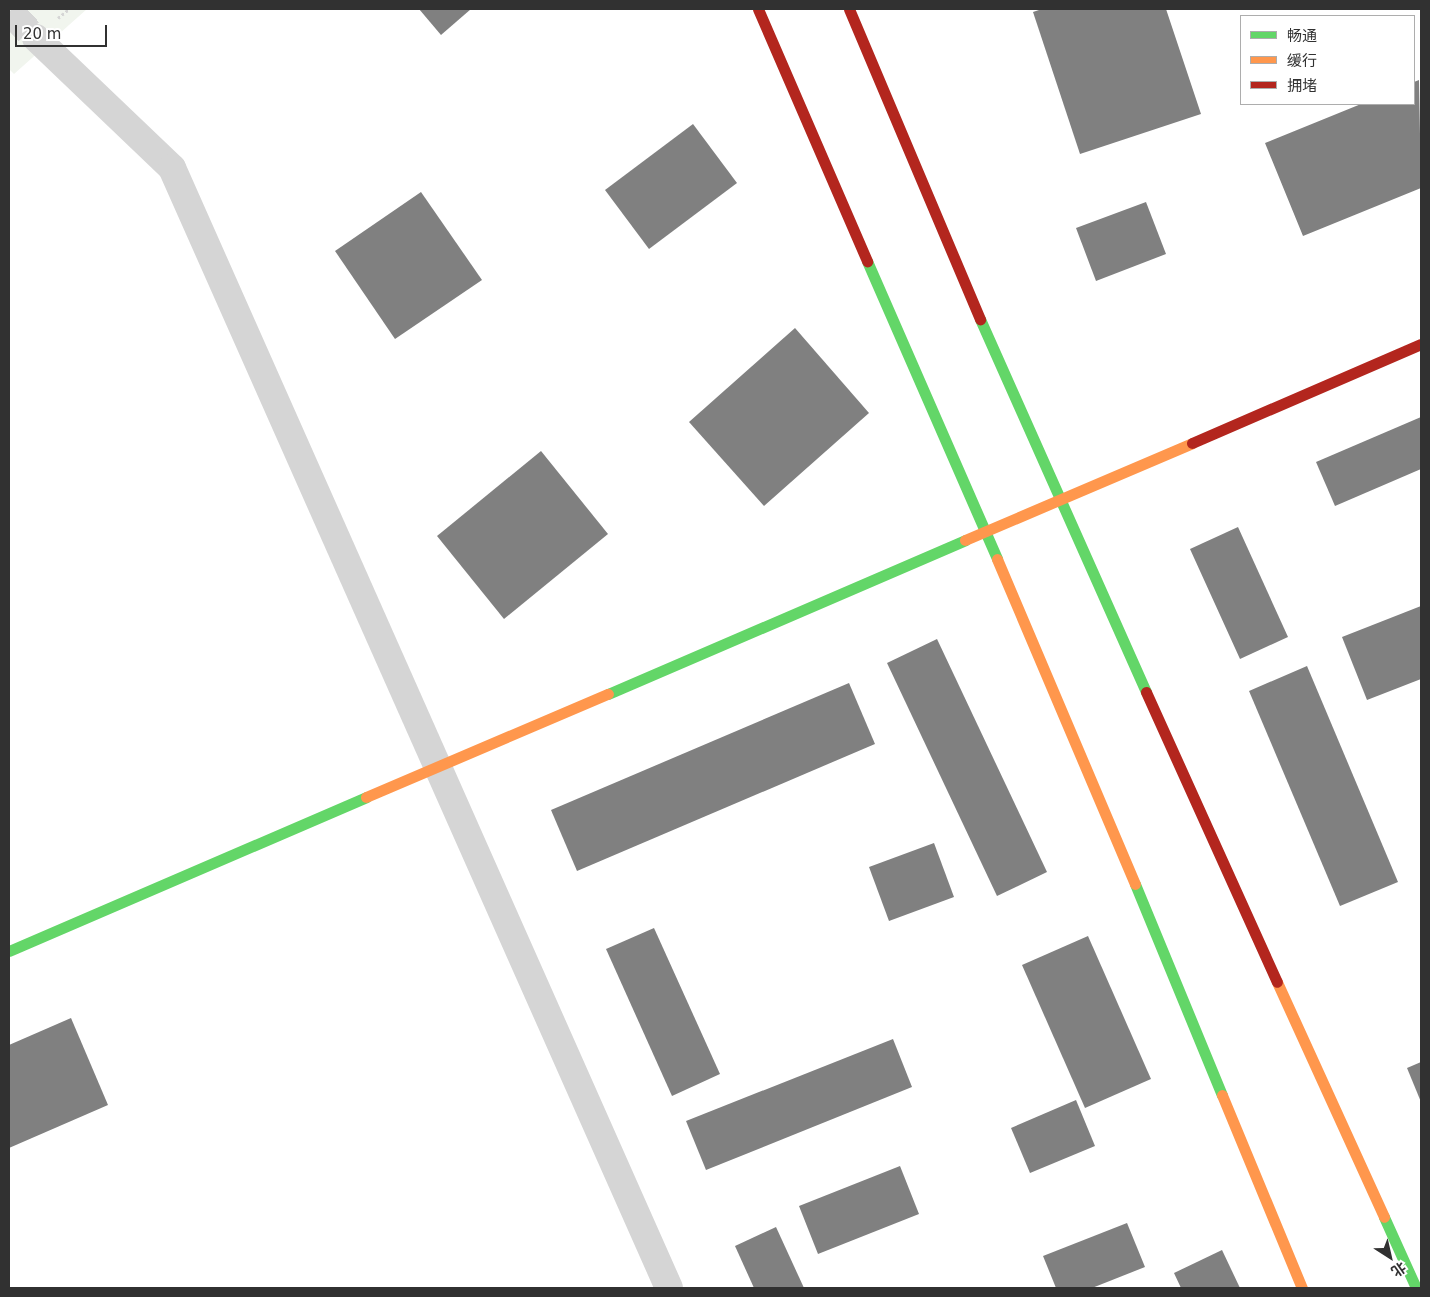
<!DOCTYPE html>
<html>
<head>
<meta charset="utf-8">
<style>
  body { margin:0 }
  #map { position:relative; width:1430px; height:1297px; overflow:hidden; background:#fff; font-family:"DejaVu Sans","Noto Sans SC",sans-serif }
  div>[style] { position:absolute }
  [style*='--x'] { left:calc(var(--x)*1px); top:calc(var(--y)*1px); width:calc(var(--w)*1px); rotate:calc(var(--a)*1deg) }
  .green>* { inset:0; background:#f1f5ee }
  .building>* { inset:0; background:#808080 }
  .secondary-tunnel>* { height:28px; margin-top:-14px; transform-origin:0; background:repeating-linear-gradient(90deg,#d6d6d6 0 28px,transparent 0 42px) }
  .path>* { height:3px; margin-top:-1.5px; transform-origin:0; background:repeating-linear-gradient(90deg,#d5d5d5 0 2.5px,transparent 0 5px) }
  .street>* { height:28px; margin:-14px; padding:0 14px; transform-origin:14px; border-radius:14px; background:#d5d5d5 }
  .fast>* { height:11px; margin:-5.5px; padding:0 5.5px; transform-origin:5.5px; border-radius:5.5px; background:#63d668 }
  .slow>* { height:11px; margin:-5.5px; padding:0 5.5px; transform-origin:5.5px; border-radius:5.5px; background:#ff974d }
  .jam>* { height:11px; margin:-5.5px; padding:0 5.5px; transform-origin:5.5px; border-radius:5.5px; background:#b3261e }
  span { translate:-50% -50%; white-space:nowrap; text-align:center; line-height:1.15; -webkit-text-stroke:5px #fff; paint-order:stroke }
  .frame { position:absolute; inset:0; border:10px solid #313131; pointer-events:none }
  .legend { position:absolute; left:1240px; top:15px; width:175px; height:90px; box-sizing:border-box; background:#fff; border:1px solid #adadad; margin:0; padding:6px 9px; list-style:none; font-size:15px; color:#313131 }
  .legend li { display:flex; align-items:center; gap:10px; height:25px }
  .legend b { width:25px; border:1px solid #adadad }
  .north { position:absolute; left:1365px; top:1232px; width:50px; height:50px; -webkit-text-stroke:4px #fff; paint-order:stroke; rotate:145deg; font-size:14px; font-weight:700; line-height:20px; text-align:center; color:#313131 }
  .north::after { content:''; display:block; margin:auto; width:18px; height:22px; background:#313131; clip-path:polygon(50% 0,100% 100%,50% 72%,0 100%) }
  .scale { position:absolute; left:15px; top:25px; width:92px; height:22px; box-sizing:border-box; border:2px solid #313131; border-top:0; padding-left:6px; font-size:15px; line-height:18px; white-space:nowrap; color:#313131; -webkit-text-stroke:4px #fff; paint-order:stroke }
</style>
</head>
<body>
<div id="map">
  <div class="green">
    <i style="clip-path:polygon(9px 9px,87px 9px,14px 74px,9px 69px)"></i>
  </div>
  <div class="building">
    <i style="clip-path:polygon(419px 9px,471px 9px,441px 35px)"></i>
    <i style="clip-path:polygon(1042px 9px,1166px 9px,1201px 114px,1080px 154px,1033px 12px)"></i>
    <i style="clip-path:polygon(1419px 80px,1421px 188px,1303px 236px,1265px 143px,1361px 104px,1414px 104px,1414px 82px)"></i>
    <i style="clip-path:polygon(693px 124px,737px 183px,649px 249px,605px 190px)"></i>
    <i style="clip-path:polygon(421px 192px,482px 280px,395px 339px,335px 251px)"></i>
    <i style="clip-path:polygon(1146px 202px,1166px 254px,1096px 281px,1076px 228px)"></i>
    <i style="clip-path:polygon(795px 328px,869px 413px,764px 506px,689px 422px)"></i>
    <i style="clip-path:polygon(1421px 417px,1421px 469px,1335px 506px,1316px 462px)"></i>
    <i style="clip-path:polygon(541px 451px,608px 534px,504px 619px,437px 536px)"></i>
    <i style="clip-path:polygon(1238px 527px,1288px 637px,1240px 659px,1190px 549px)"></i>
    <i style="clip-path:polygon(1421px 606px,1421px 679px,1367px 700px,1342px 637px)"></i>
    <i style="clip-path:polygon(937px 639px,1047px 872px,997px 896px,887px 663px)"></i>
    <i style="clip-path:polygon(1307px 666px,1398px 882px,1340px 906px,1249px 691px)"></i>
    <i style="clip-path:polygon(849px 683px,875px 744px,577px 871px,551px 810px)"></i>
    <i style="clip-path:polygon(934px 843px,954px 897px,889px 921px,869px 867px)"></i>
    <i style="clip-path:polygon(654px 928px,720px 1074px,672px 1096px,606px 949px)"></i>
    <i style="clip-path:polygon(1088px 936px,1151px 1079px,1085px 1108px,1022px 965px)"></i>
    <i style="clip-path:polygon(71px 1018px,108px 1105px,9px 1148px,9px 1045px)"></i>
    <i style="clip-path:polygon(893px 1039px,912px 1087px,706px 1170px,686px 1121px)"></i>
    <i style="clip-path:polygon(1421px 1062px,1421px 1102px,1407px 1068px)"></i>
    <i style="clip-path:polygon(1076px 1100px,1095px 1146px,1030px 1173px,1011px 1128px)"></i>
    <i style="clip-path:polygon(900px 1166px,919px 1214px,818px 1254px,799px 1206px)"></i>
    <i style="clip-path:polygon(1127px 1223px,1145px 1267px,1092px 1288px,1056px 1288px,1043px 1256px)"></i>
    <i style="clip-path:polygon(776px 1227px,804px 1288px,754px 1288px,735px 1246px)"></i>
    <i style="clip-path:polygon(1222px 1250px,1240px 1288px,1181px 1288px,1174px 1273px)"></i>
  </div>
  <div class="secondary-tunnel">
    <i style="--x:9;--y:31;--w:33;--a:-43"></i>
  </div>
  <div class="path">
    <i style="--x:58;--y:18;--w:14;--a:-39"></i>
  </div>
  <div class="street">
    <i style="--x:36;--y:38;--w:188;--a:43.7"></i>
    <i style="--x:172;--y:168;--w:1225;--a:66.07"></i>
  </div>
  <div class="fast">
    <i style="--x:867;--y:261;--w:325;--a:66.4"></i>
    <i style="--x:980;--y:319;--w:408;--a:66"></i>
    <i style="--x:608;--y:694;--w:389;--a:-23.3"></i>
    <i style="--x:1135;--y:884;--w:228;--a:67.6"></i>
    <i style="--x:9;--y:951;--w:389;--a:-23.3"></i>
    <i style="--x:1384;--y:1217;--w:78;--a:65.7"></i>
  </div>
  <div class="slow">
    <i style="--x:965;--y:540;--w:247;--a:-23.1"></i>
    <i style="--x:997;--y:559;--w:353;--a:67"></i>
    <i style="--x:366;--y:797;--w:263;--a:-23.1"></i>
    <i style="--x:1277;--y:982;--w:258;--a:65.5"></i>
    <i style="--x:1222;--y:1095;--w:209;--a:67.5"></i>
  </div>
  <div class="jam">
    <i style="--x:758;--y:9;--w:275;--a:66.6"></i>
    <i style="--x:849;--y:9;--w:337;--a:67.1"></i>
    <i style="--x:1192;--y:443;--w:249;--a:-23.4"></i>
    <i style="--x:1146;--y:692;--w:318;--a:65.7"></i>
  </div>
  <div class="frame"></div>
  <ul class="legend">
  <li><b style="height:6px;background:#63d668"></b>畅通</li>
  <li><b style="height:6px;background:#ff974d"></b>缓行</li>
  <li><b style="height:6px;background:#b3261e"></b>拥堵</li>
  </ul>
  <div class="north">北</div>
  <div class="scale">20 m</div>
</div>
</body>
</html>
